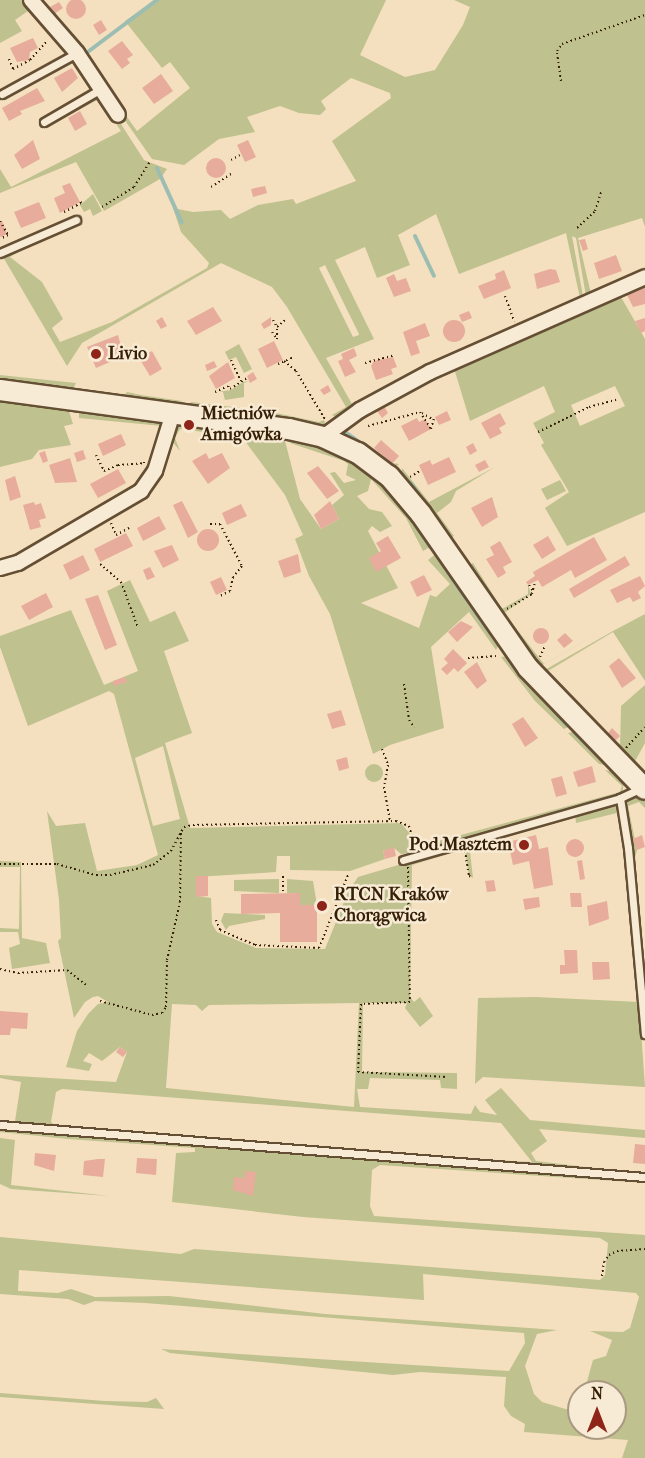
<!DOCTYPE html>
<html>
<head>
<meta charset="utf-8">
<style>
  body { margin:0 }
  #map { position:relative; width:645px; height:1458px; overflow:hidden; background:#f4e0be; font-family:"IM FELL French Canon",serif }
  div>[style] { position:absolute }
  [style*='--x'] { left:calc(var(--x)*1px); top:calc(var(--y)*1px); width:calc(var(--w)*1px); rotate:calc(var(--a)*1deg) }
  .green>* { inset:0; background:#bfc18f }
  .round { border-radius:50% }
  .stream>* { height:4px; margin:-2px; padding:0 2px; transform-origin:2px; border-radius:2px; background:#9cbdb2 }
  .building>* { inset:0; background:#e7ac9b }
  .path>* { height:2px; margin-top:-1px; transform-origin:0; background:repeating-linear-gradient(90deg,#351f06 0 1.5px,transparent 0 4.5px) }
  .roads { filter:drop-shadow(2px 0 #654f34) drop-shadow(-2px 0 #654f34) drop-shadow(0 2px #654f34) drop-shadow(0 -2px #654f34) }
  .lane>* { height:7px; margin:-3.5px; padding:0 3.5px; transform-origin:3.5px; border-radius:3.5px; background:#f8ebd5 }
  .street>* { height:14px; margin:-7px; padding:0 7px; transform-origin:7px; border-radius:7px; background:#f8ebd5 }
  .secondary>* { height:20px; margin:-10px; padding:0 10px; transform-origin:10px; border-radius:10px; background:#f8ebd5 }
  .dots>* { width:16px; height:16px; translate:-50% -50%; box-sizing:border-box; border:3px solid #f8ebd5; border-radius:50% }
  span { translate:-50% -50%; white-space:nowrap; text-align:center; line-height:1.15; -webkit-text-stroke:5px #f8ebd5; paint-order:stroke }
  .poi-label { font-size:18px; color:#351f06; font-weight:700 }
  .left { translate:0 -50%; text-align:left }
  .right { translate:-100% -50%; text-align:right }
  .north { position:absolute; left:567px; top:1380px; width:60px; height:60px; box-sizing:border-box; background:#f8ebd5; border:2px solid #aa9982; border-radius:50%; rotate:0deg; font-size:16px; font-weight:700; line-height:24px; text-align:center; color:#351f06 }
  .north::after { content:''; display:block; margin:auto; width:21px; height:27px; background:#8f2418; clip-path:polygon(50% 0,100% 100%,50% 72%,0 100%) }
</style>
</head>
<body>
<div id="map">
  <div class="green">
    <i style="clip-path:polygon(0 0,27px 0,49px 31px,31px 9px,15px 20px,22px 31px,0 43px)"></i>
    <i style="clip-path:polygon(evenodd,155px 0,386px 0,360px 55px,405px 77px,435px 70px,463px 25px,470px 7px,454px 0,645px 0,645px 227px,642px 218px,578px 238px,591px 294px,587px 302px,576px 238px,572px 236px,583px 296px,581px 303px,566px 233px,459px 274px,436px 214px,398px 235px,410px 265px,377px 278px,365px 247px,335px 260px,374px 339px,326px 358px,352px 404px,353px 410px,338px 418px,332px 415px,346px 407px,287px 307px,272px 287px,221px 263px,82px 343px,67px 366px,3px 257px,20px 251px,10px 257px,42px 282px,63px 319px,52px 328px,60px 342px,112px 322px,207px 268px,209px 263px,181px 232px,173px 208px,193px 212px,221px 210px,230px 219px,258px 205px,293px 199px,296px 204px,356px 181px,332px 141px,391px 98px,390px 93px,351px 78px,321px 101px,326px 109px,320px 115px,299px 113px,280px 106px,247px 117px,255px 132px,219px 139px,184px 165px,152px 159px,124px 119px,127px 117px,137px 131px,190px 88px,170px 62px,162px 68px,125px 21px,155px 0,325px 265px,359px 334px,359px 335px,353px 337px,319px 268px,325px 265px)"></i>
    <i style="clip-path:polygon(98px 96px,103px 96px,144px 160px,167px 169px,160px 179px,104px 211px,76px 162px,0 193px,0 169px,11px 187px,121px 131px,99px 99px,49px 126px)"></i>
    <i style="clip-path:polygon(93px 194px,102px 211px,93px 216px,90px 209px,84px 212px,80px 205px)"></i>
    <i style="clip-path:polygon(evenodd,613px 297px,621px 297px,645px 339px,645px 512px,567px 546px,545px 508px,569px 492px,541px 445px,544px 443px,533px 423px,555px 412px,544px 386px,470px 421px,453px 365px,613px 297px,615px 386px,625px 406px,580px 426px,571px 405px,615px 386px)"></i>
    <i style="clip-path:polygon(239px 344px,252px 369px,244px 373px,236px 357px,229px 360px,225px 352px)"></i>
    <i style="clip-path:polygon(0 375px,76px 383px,72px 391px,0 384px)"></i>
    <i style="clip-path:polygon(249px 381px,244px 383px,244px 397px,225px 400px,223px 392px,218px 392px,231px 390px,243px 382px)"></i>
    <i style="clip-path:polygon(127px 392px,141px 395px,182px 401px,177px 405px,139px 402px,140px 397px,133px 396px,131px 401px,122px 399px)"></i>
    <i style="clip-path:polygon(0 395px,68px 408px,73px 424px,64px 426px,71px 445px,39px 450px,32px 459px,0 467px)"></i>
    <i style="clip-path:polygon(191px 402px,266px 411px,319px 422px,324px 420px,325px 423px,322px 428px,190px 407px)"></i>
    <i style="clip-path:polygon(79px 407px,161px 419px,164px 425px,146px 479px,162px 426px,79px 418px)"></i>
    <i style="clip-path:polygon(187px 420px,186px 426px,193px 427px,194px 421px,284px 437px,300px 499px,321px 529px,339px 519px,332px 505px,344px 495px,330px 473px,335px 472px,344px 483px,356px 480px,346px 475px,348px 464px,344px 461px,290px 443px,289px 438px,315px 440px,382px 477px,435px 544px,423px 551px,406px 518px,371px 479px,368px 491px,357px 496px,369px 509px,382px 512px,392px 526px,380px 532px,372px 526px,368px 531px,398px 588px,361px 603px,419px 628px,430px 595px,436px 597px,450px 584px,428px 560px,437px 553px,500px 642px,496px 650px,469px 612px,431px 647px,444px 728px,390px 745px,373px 754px,330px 614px,309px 576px,295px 539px,303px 535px,285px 495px,242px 437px,180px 429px,175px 438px,180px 451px,171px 440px,174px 423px)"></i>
    <i style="clip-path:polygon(348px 427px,346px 431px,392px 463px,399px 464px,394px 468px,340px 435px)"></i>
    <i style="clip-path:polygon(495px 467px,456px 491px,451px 502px,437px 513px,454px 536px,448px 540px,401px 474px,402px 468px,429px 502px)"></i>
    <i style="clip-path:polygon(560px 480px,566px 491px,547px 500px,541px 489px)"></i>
    <i style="clip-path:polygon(473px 563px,502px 609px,528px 594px,528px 585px,531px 594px,500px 616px,464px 569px)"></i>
    <i style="clip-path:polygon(evenodd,130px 580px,150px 622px,175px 611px,189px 641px,164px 651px,192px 733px,165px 743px,190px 828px,401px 823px,410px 834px,411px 853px,401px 854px,394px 848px,383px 851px,385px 859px,350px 871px,290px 870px,290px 856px,277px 856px,276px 872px,196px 877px,196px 896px,211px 898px,212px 924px,217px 932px,256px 948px,325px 949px,348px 892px,358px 877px,496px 836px,498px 844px,470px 852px,473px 878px,469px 876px,465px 849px,412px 865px,410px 997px,414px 1002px,420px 997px,433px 1016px,420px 1027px,405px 1008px,407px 1003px,363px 1003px,362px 1072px,457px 1073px,457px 1089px,441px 1088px,440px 1080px,370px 1078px,368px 1089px,357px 1089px,360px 1107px,471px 1114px,475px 1105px,480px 1112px,497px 1115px,485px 1100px,501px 1088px,530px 1120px,645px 1130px,645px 1138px,539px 1129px,547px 1141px,531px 1153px,536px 1161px,645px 1174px,311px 1150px,0 1122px,15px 1121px,21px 1082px,0 1078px,0 1075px,116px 1082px,127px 1052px,120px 1047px,102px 1061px,89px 1053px,83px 1061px,92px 1064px,89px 1071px,66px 1067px,77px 1031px,88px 1014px,98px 1004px,108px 1002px,98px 996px,93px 997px,85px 1002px,74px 1018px,58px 941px,61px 938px,59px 900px,47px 811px,56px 826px,85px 823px,97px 871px,137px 865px,158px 855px,114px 694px,109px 691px,28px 726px,0 647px,0 636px,71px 610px,104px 685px,138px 671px,107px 591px,130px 580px,163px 746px,180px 819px,153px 826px,135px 758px,163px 746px,130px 580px,359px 1003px,354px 1107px,166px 1088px,172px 1004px,196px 1005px,202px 1011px,209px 1005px,359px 1003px,130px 580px,62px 1089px,501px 1123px,532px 1162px,333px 1151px,57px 1127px,51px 1122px,56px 1092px,62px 1089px)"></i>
    <i style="clip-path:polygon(645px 614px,645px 681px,613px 632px,548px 671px,596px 726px,543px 671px,613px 631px)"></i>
    <i style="clip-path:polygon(507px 617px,544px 664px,610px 627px,539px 667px,503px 620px)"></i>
    <i style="clip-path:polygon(510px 656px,571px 725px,570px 726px,564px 729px,535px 701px,501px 657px)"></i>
    <i style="clip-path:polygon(645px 685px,645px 743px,634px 763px,628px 765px,601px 736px,602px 730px,620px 749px,621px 706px)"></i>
    <i style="clip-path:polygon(578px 731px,610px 766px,599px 764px,568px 733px)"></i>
    <i class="round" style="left:365px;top:764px;width:18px;height:18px"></i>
    <i style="clip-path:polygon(605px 770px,615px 772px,624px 782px,622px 794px,434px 849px,420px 846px,620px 792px,622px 786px)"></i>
    <i style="clip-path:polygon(628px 798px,645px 798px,645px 808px,639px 802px,628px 806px,637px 850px,634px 862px,640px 912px,623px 808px)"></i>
    <i style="clip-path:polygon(616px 802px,617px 813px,576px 823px,575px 814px)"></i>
    <i style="clip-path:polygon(0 861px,21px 862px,22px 938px,46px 943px,50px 963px,12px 969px,9px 948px,20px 944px,18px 932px,0 932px,0 928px,19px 929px,20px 867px,0 867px)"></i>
    <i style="clip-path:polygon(279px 879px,279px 893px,234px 891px,234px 880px)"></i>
    <i style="clip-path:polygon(287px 879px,313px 881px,317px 905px,300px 905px,300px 893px,287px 893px)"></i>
    <i style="clip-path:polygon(224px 913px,265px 915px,265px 919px,229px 926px,226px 930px,221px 921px)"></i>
    <i style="clip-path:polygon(535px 997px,639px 1002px,645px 1087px,483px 1077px,475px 1084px,478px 998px)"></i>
    <i style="clip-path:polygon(evenodd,0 1128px,645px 1179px,645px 1183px,380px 1165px,372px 1170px,370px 1206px,374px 1216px,645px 1235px,645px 1458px,622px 1458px,628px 1440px,524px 1432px,525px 1424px,511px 1416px,504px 1406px,506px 1377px,420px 1372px,393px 1375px,170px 1353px,161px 1349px,509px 1371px,525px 1343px,524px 1333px,145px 1303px,95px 1301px,84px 1305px,68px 1299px,0 1294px,0 1237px,181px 1254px,194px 1249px,600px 1280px,605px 1275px,608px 1243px,600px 1238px,303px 1217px,172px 1202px,176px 1153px,195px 1152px,195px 1148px,68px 1139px,0 1132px,0 1128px,19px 1270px,424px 1300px,423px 1274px,636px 1293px,639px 1297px,630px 1328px,623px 1332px,590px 1331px,612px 1340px,606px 1356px,593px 1360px,584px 1392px,615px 1392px,615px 1428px,579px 1428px,579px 1413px,542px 1402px,534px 1394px,525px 1366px,537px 1334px,557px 1330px,325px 1314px,169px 1296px,95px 1297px,71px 1289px,58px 1293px,18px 1291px,19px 1270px)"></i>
    <i style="clip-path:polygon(0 1138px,15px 1140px,11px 1185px,109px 1196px,11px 1189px,0 1184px)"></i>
    <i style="clip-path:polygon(0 1393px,105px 1401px,147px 1402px,156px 1398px,164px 1409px,0 1397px)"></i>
  </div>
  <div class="stream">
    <i style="--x:85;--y:54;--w:90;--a:-36.9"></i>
    <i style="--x:157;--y:168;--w:60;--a:65.6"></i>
    <i style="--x:415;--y:236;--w:44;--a:64.6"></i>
    <i style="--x:345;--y:432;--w:60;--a:35.5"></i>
    <i style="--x:254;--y:434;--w:29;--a:8"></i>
    <i style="--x:311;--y:444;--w:17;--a:17"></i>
    <i style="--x:411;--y:483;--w:29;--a:56"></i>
    <i style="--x:415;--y:523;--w:28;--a:58"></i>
    <i style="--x:438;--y:557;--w:50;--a:56.3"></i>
    <i style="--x:472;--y:607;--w:33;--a:55"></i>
    <i style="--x:509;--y:659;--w:16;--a:50"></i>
    <i style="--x:524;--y:677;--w:64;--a:48.1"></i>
    <i style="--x:575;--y:733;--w:24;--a:45"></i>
  </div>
  <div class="building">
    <i class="round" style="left:66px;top:-1px;width:20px;height:20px"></i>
    <i style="clip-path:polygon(59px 2px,63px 8px,54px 14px,50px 7px)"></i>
    <i style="clip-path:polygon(101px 20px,107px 30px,99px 35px,93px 25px)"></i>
    <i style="clip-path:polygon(33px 38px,38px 48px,30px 52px,29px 60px,17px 62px,10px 48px)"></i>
    <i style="clip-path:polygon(122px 41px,133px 55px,127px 59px,130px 63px,122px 69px,108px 51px)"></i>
    <i style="clip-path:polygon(72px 68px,78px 78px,62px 92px,54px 78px)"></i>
    <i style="clip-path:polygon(161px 74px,173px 91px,154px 104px,142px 88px)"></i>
    <i style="clip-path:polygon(37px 88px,45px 101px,20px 111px,22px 114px,9px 121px,2px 108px)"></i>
    <i style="clip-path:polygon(80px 111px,87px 124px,75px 131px,68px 118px)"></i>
    <i style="clip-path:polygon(33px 140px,40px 159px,22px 169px,14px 155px)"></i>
    <i style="clip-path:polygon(248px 140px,256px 157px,245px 162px,237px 145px)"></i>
    <i class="round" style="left:206px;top:158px;width:20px;height:20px"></i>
    <i style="clip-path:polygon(70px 183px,80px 202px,60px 213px,54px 198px,65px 193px,62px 186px)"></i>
    <i style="clip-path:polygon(265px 186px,267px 193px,253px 197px,251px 189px)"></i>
    <i style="clip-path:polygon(39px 202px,46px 218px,21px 228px,14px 212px)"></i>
    <i style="clip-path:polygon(2px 221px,7px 234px,0 237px,0 222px)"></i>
    <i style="clip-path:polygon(585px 239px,588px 249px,583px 251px,579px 240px)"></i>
    <i style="clip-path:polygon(616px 255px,622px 271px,599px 279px,594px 263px)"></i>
    <i style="clip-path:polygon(550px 269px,556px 270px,560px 282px,537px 289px,534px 274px)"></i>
    <i style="clip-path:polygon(504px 270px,511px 288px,484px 299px,478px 286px,496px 279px,495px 274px)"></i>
    <i style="clip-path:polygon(394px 274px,397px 281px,406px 278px,411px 291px,394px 297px,386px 278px)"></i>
    <i style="clip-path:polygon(645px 286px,645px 304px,633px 307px,627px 295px)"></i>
    <i style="clip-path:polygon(213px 307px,222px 321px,196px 335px,187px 321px)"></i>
    <i style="clip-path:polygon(469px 311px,472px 318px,462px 322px,459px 315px)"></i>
    <i style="clip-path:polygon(162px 317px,167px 326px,161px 329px,156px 321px)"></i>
    <i style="clip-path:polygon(271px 317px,271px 325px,264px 329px,261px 324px)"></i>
    <i style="clip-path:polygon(645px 318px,645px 331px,641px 333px,635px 321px)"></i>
    <i class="round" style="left:443px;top:320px;width:22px;height:22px"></i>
    <i style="clip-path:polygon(425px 323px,430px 336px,416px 341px,420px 353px,411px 356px,403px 332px)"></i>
    <i style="clip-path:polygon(118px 335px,124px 356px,96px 368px,87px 347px)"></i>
    <i style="clip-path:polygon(274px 341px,283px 360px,267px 368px,258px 349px)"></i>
    <i style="clip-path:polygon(354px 348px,357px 356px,349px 360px,356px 372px,345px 377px,338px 361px,343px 359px,341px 354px)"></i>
    <i style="clip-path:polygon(152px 351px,162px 369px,150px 376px,139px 358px)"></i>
    <i style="clip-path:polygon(393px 357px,397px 367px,391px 369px,393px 374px,376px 380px,371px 366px,374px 361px)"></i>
    <i style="clip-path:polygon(214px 361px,217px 367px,207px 371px,205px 365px)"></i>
    <i style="clip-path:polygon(228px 362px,235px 378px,216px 389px,209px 376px)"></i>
    <i style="clip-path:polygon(253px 372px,257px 379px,250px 383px,247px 376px)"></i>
    <i style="clip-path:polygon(328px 385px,331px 391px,324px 395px,320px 390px)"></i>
    <i style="clip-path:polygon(382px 403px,388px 413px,382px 418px,375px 408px)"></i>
    <i style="clip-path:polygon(447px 411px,451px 420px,439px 425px,435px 417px)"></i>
    <i style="clip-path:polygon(500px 413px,506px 424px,499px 428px,502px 433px,490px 439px,481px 423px)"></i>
    <i style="clip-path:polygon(417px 418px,419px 422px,425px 419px,431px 429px,409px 441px,401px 426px)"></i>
    <i style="clip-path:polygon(121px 434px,126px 445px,103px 456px,98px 444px)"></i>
    <i style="clip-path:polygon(381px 440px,399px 456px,392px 464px,374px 448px)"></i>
    <i style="clip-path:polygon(473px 443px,477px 451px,470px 455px,466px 447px)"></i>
    <i style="clip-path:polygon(83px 450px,86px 459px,77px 462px,74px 453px)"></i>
    <i style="clip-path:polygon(45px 451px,48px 461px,43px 463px,39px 453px)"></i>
    <i style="clip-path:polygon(206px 453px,209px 459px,222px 453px,230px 468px,208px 484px,192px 461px)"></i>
    <i style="clip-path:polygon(449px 457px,456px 472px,428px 485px,419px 465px,430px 460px,432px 465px)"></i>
    <i style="clip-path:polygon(70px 458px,77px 482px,55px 483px,49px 465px)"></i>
    <i style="clip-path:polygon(485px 460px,489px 467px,479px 472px,475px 465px)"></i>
    <i style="clip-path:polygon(318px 466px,339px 491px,327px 499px,307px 473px)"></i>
    <i style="clip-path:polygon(118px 469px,126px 483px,98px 498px,90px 484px)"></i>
    <i style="clip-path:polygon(15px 476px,21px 497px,10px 501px,5px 480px)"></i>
    <i style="clip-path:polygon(492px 497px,498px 517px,482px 527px,471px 508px)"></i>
    <i style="clip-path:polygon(182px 501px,198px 532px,188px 538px,173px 505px)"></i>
    <i style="clip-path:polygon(330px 501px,339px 519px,321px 529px,314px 515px)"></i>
    <i style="clip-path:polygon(34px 502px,35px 505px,41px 503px,46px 518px,39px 520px,41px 527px,30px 530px,23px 505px)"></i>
    <i style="clip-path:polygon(241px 504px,247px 516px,227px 525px,222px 513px)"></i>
    <i style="clip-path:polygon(159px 516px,166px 529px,143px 541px,137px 528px)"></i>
    <i class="round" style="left:197px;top:529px;width:22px;height:22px"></i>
    <i style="clip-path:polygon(126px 533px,133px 546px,100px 562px,94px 549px)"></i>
    <i style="clip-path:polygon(388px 536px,401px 558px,376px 572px,369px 558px,381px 551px,376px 543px)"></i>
    <i style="clip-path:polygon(548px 536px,556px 550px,542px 559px,533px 545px)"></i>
    <i style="clip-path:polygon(594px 537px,607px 560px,575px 578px,571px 570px,542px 587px,538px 580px,528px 585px,526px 582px,535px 576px,533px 572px)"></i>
    <i style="clip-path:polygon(500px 541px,512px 562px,503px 567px,506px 573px,498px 578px,486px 559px,494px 555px,490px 547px)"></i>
    <i style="clip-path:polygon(172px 545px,179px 560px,163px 568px,154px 551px)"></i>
    <i style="clip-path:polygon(298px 554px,301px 572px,284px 578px,278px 561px)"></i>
    <i style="clip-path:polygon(83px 555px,90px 570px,70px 580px,63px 565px)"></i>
    <i style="clip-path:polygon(625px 556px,630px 565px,574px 598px,569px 589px)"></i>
    <i style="clip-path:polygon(150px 567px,155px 577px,147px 580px,143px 570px)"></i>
    <i style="clip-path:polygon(424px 575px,432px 590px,417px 597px,410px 582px)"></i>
    <i style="clip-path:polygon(640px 576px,645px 586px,638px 592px,641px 598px,633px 602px,630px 597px,617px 603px,610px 590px)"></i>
    <i style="clip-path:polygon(221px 577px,227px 590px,216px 595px,210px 582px)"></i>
    <i style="clip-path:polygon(46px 593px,53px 607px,29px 620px,21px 606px)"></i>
    <i style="clip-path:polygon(98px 595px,117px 645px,105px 650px,85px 599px)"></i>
    <i style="clip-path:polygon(461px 621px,473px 627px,457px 642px,448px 632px)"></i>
    <i class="round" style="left:533px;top:628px;width:16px;height:16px"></i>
    <i style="clip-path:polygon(565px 633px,573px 641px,564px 648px,557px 640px)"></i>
    <i style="clip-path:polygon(453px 649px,467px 663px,458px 672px,454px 668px,447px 675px,441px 669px,448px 663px,444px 659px)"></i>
    <i style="clip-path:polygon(619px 658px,636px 678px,622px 688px,609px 666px)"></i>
    <i style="clip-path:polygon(477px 662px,487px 681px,477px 689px,464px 672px)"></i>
    <i style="clip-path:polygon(125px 677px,127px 682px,114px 686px,113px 681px)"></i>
    <i style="clip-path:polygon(341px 710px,346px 725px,332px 729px,327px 714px)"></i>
    <i style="clip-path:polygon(523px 717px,538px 738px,525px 747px,512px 724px)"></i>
    <i style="clip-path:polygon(612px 728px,620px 736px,615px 741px,608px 733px)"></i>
    <i style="clip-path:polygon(347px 757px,349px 768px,339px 771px,336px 760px)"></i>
    <i style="clip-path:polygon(592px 766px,596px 782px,578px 787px,573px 772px)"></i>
    <i style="clip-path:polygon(562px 776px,567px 794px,556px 797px,551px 779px)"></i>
    <i style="clip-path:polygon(536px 835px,539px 849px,548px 847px,553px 885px,534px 889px,529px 861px,513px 865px,508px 842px)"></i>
    <i style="clip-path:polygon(642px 835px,645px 847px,637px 850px,633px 839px)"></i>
    <i class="round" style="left:566px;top:839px;width:18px;height:18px"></i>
    <i style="clip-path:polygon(394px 847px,396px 856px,385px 859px,383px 851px)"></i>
    <i style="clip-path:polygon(582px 860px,585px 879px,580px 880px,577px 861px)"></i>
    <i style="clip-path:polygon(196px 876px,208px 876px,208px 896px,196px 897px)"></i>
    <i style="clip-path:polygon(494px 880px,496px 891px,487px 892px,485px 881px)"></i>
    <i style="clip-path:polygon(300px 893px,300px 905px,317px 905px,317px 942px,280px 942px,280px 913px,241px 914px,241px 894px)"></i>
    <i style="clip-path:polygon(570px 893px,581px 893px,582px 907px,571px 907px)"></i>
    <i style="clip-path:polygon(539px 897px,540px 907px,525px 910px,523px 899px)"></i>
    <i style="clip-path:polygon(607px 901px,609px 919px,589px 926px,587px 906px)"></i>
    <i style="clip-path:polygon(564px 950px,577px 950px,578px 973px,560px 974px,560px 965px,565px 965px)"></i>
    <i style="clip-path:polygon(592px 962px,609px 962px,610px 979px,593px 980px)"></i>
    <i style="clip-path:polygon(0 1011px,28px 1013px,27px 1029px,11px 1028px,10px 1035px,0 1035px)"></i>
    <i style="clip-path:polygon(120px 1047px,127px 1052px,123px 1057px,116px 1052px)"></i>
    <i style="clip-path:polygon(635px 1144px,645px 1145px,645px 1164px,633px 1163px)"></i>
    <i style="clip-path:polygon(35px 1153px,56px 1155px,54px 1171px,34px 1165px)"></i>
    <i style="clip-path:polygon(137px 1158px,157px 1159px,156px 1175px,136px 1173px)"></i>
    <i style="clip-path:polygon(98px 1159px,105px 1159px,103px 1177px,83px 1175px,84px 1161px)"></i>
    <i style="clip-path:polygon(245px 1171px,256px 1172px,253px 1196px,233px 1190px,234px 1177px,244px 1178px)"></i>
  </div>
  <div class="path">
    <i style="--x:9;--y:59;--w:11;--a:68"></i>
    <i style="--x:13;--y:69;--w:19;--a:-28"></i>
    <i style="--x:30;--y:60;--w:27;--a:-48"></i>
    <i style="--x:561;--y:81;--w:30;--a:-98"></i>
    <i style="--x:557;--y:51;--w:9;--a:-54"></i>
    <i style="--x:562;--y:44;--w:88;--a:-19.3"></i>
    <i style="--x:231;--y:160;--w:10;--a:-29"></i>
    <i style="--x:211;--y:187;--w:24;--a:-33"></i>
    <i style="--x:102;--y:207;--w:38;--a:-32"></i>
    <i style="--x:134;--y:187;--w:31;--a:-58"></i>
    <i style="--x:64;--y:212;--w:19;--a:-28"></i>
    <i style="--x:81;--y:203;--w:4;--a:-104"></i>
    <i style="--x:0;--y:221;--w:16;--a:60"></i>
    <i style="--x:8;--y:235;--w:9;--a:153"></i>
    <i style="--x:577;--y:228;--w:25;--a:-43"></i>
    <i style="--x:595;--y:211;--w:20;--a:-72"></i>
    <i style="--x:505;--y:296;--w:27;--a:70"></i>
    <i style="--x:273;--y:320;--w:8;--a:60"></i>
    <i style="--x:272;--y:332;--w:9;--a:54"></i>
    <i style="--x:277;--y:339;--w:12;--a:-90"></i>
    <i style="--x:277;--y:327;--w:11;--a:-41"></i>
    <i style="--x:231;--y:360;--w:23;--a:65"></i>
    <i style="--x:284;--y:361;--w:16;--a:40"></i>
    <i style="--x:296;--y:371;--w:58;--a:59"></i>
    <i style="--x:365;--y:363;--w:30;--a:-15"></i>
    <i style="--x:278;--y:364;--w:17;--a:-24"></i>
    <i style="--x:215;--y:392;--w:14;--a:-25"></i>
    <i style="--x:228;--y:386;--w:4;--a:56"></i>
    <i style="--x:230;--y:389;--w:20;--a:-33"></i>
    <i style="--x:422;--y:413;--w:12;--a:31"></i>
    <i style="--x:368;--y:426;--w:54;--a:-15.1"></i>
    <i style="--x:420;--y:412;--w:20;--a:57"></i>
    <i style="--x:431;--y:429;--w:11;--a:-75"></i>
    <i style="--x:538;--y:432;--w:57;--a:-26.1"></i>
    <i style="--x:589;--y:407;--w:28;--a:-15"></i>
    <i style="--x:96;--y:455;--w:18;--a:63"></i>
    <i style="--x:104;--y:471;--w:15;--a:-23"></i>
    <i style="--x:118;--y:465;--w:26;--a:-4"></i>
    <i style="--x:144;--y:463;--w:4;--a:-90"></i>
    <i style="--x:410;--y:477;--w:13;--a:-32"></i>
    <i style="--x:111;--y:523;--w:13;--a:67"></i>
    <i style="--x:116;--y:535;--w:15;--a:-28"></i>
    <i style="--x:210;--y:524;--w:10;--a:0"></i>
    <i style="--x:220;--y:524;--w:47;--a:62.4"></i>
    <i style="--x:242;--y:566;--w:14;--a:129"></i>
    <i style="--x:233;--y:577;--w:14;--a:102"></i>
    <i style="--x:230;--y:591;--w:13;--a:153"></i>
    <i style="--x:100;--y:564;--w:28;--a:41"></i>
    <i style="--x:121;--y:582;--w:49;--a:69.7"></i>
    <i style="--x:529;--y:585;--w:7;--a:56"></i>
    <i style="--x:507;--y:609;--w:29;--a:-31"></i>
    <i style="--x:532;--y:594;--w:12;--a:-76"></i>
    <i style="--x:540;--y:657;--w:12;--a:-66"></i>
    <i style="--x:468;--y:658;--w:28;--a:-4"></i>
    <i style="--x:404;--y:684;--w:36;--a:82"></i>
    <i style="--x:409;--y:720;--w:9;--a:54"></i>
    <i style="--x:626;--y:748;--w:28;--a:-48"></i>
    <i style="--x:382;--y:749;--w:17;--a:69"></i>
    <i style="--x:388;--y:765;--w:22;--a:100"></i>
    <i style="--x:384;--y:787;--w:35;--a:80"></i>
    <i style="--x:465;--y:851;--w:25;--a:81"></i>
    <i style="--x:469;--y:876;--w:3;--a:18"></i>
    <i style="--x:0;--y:864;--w:57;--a:0"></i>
    <i style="--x:57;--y:864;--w:41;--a:15.8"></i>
    <i style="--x:96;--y:875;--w:14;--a:0"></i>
    <i style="--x:110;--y:875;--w:44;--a:-13.1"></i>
    <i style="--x:153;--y:865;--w:23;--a:-38"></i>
    <i style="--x:171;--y:851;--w:27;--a:-62"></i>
    <i style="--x:184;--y:827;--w:9;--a:-13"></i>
    <i style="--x:193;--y:825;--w:203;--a:-1.1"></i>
    <i style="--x:396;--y:821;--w:14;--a:21"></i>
    <i style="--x:409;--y:826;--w:22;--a:74"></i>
    <i style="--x:408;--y:867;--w:135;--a:89.2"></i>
    <i style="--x:410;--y:1002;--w:49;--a:177.7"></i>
    <i style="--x:361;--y:1004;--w:68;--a:92.5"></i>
    <i style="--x:358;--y:1072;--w:89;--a:3.2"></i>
    <i style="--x:283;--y:876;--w:17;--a:90"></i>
    <i style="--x:216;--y:920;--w:11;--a:68"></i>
    <i style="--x:220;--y:930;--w:38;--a:23"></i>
    <i style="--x:255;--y:945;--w:64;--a:2.7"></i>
    <i style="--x:319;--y:948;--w:79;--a:-68.3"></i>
    <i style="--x:0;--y:969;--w:18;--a:13"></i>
    <i style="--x:18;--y:973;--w:49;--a:-3.5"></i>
    <i style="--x:67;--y:970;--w:24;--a:38"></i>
    <i style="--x:100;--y:1001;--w:54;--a:15.1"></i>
    <i style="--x:152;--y:1015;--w:10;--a:-11"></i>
    <i style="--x:162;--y:1013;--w:7;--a:-56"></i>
    <i style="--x:166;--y:1007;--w:47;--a:-88.8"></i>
    <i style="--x:167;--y:960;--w:59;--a:-77.4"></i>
    <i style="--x:180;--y:902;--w:70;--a:-89.2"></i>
    <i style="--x:602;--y:1276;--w:14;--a:-82"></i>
    <i style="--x:604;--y:1262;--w:9;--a:-54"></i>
    <i style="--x:609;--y:1255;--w:9;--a:-27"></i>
    <i style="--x:617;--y:1251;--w:28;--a:-4"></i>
  </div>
  <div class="roads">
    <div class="lane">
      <i style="--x:2;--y:94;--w:85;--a:-28.7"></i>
      <i style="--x:44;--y:122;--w:66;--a:-30.1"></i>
      <i style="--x:0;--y:253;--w:83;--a:-23.5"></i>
      <i style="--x:620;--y:798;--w:51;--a:80.9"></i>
      <i style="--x:628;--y:848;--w:187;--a:84.8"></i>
      <i style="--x:403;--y:860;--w:226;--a:-15.9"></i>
      <i style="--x:620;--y:798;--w:23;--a:-25"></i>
      <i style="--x:0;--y:1125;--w:647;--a:4.61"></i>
    </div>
    <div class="street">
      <i style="--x:31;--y:0;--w:70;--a:49"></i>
      <i style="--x:77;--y:53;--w:74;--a:56.5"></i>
      <i style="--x:323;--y:437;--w:46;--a:-36.1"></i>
      <i style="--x:360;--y:410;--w:80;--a:-28.5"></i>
      <i style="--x:430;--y:372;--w:235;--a:-23.8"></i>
      <i style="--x:0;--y:568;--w:19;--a:-16"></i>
      <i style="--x:18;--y:563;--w:143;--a:-30.3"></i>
      <i style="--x:141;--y:491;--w:24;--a:-55"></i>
      <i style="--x:155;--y:471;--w:61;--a:-72.8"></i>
    </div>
    <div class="secondary">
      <i style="--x:0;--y:390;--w:292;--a:7.7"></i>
      <i style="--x:289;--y:429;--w:35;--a:13"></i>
      <i style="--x:323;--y:437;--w:38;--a:25"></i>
      <i style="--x:358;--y:453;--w:39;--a:37"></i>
      <i style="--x:389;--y:476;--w:50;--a:49.9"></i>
      <i style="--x:421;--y:514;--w:188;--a:55.2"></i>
      <i style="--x:528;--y:668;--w:168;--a:46"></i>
    </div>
  </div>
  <div class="dots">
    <i style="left:96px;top:354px;background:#8f2418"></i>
    <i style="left:189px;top:425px;background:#8f2418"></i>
    <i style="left:524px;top:845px;background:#8f2418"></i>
    <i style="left:322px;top:906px;background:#8f2418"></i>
  </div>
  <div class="poi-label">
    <span class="left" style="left:108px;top:354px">Livio</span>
    <span class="left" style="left:201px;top:425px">Mietniów<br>Amigówka</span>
    <span class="right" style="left:512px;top:845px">Pod Masztem</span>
    <span class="left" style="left:334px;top:906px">RTCN Kraków<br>Chorągwica</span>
  </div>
  <div class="north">N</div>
</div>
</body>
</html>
